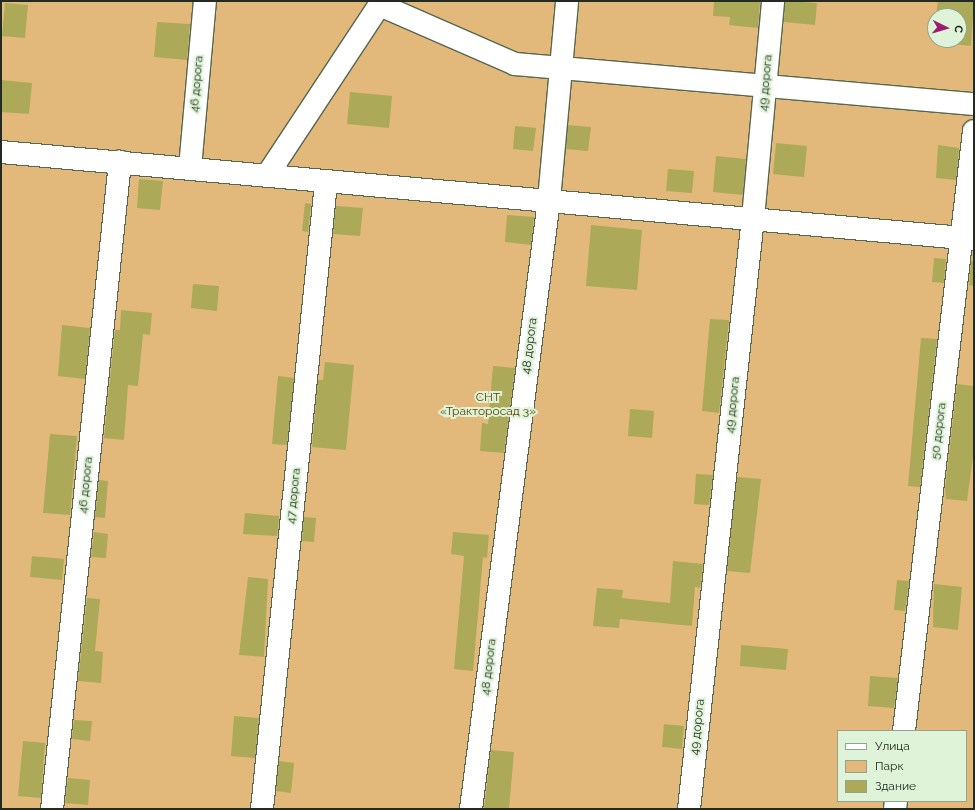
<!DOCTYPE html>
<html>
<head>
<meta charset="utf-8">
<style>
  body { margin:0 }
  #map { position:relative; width:975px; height:810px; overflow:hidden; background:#d1e6ca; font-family:Raleway,sans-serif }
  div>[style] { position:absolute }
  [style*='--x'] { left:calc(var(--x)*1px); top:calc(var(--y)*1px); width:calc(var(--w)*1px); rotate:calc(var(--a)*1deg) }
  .green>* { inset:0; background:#e2b97b }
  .building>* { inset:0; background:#acaa58 }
  .roads { filter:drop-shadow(1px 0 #55684f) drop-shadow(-1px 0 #55684f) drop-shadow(0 1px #55684f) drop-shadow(0 -1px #55684f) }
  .minor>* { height:22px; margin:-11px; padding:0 11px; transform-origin:11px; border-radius:11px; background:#fff }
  span { translate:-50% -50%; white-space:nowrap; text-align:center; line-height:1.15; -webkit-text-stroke:4px #def3d7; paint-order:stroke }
  .street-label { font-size:12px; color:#232a20 }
  .park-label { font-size:12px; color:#5d3f01 }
  .frame { position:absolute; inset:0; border:2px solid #232a20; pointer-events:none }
  .legend { position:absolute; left:837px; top:730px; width:130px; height:72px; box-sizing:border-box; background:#def3d7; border:1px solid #93a38e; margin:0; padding:5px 7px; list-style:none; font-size:12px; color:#232a20 }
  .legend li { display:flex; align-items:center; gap:8px; height:20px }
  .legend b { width:20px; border:1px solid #93a38e }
  .north { position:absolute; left:927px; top:8px; width:40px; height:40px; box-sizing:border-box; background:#def3d7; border:1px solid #93a38e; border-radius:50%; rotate:95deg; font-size:11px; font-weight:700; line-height:16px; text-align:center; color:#232a20 }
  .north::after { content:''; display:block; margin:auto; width:14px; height:18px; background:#9e1d70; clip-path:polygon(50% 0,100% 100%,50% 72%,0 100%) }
</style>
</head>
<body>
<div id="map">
  <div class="green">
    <i style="clip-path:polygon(evenodd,1px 1px,974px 1px,974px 809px,1px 809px,1px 1px,935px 16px,959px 16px,959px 40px,935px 40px,935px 16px,1px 1px,838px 731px,966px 731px,966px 801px,838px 801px,838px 731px)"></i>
  </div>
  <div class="building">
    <i style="clip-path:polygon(714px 1px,760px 1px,758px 28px,729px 25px,730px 17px,713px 16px)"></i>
    <i style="clip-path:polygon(785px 1px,817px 3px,815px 25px,784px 22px)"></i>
    <i style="clip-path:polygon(938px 1px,974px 1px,971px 46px,933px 42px,935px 26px,935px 40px,959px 40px,959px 16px,936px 16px)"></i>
    <i style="clip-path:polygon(5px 3px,28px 5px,25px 38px,2px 36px)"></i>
    <i style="clip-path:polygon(157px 22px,190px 24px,187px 60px,154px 57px)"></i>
    <i style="clip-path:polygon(1px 80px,32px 83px,29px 114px,1px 112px)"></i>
    <i style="clip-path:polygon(350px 92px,392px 96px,389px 128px,347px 124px)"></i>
    <i style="clip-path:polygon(568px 125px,591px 127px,588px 151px,566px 149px)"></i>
    <i style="clip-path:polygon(515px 126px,536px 128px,533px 151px,513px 149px)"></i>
    <i style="clip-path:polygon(776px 143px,807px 146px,804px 177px,773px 174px)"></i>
    <i style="clip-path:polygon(938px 145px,959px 148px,956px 180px,936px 178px)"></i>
    <i style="clip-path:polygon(716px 156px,746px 159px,743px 195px,713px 192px)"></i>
    <i style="clip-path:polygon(668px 169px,694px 171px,692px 193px,666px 191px)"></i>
    <i style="clip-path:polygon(139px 179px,163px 181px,160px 210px,137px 208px)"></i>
    <i style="clip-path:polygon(305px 203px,311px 204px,308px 232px,302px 231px)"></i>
    <i style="clip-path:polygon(336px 206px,363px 208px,360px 236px,333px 234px)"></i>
    <i style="clip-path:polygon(507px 215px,534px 217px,531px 245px,505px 242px)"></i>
    <i style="clip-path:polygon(591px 225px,642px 230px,637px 290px,586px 286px)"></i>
    <i style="clip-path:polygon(934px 258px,946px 259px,944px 283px,932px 282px)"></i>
    <i style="clip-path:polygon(971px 261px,974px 262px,974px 286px,969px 285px)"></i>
    <i style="clip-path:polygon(193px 284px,219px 286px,217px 311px,191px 308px)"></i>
    <i style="clip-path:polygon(121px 310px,152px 313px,150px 335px,143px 334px,138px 386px,128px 385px,124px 440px,104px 438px,115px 330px,120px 330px)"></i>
    <i style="clip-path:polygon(710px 319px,729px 320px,719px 413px,702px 411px)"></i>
    <i style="clip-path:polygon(62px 325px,90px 328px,85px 379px,58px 376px)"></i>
    <i style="clip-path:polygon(921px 338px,937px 339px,920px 487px,908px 486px)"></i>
    <i style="clip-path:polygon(325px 362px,354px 365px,346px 450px,312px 447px,318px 380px,323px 380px)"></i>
    <i style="clip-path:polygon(493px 366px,515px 368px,504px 453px,480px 451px,482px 423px,488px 424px)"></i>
    <i style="clip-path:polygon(278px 376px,294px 378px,287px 445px,272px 444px)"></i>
    <i style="clip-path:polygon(957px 384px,974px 386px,974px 450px,967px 501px,946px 499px,945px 490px)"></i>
    <i style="clip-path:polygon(630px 409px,654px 411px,652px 438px,628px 436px)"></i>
    <i style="clip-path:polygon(50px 434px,77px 436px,70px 515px,43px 513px)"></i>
    <i style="clip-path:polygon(696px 474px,713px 475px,709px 505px,694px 504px)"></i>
    <i style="clip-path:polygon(737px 477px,761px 479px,750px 573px,727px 571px)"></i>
    <i style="clip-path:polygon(99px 480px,108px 481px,105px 518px,95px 517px)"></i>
    <i style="clip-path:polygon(245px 513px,279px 516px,277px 536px,243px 534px)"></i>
    <i style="clip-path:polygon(304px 517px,316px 518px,314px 542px,302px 541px)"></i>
    <i style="clip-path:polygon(94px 532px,108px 534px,106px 558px,91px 557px)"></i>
    <i style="clip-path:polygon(453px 532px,489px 535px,487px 558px,483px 557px,473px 671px,454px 669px,464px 556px,451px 554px)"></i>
    <i style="clip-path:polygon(32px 556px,64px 559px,62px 580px,30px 577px)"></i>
    <i style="clip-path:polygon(673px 561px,703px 564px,700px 588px,695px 587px,692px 626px,620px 619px,619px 628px,593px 626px,597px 588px,623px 590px,622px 598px,670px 603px)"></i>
    <i style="clip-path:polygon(248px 577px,268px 579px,264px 657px,239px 655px)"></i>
    <i style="clip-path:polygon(897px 580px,909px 581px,905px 611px,894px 610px)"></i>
    <i style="clip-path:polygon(934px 584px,962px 587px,958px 630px,933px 627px)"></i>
    <i style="clip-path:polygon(87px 598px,100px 599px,95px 651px,103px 652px,101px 683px,78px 681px)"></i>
    <i style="clip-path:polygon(741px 645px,788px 649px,786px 670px,740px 666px)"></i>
    <i style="clip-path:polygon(870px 676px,898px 678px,894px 708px,868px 706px)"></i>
    <i style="clip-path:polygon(234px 716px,259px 718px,255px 758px,231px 756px)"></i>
    <i style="clip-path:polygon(74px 720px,92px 721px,90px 741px,72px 739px)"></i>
    <i style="clip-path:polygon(664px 724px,684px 726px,682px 749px,662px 747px)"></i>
    <i style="clip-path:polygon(23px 741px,45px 743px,41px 798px,18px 796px)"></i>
    <i style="clip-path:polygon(491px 750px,514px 752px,509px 809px,484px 809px)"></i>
    <i style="clip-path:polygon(279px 761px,294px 763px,291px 793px,276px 791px)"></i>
    <i style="clip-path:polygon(68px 778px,90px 780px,88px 805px,65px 803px)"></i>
  </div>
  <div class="roads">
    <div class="minor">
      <i style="--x:380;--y:5;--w:147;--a:23.6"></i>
      <i style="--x:515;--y:64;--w:461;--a:5"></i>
      <i style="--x:1;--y:152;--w:977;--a:5.11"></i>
      <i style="--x:190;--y:168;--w:168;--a:-84.9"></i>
      <i style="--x:268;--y:174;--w:207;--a:-56.6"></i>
      <i style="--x:904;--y:731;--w:604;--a:-83.35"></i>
      <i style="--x:52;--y:809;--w:651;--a:-84"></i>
      <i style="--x:262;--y:809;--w:629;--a:-84.16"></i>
      <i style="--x:471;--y:809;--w:614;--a:-82.7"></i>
      <i style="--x:549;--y:200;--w:200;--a:-84.8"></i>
      <i style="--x:689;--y:809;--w:594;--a:-83.82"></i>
      <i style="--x:753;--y:218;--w:218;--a:-84.7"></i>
      <i style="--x:895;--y:809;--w:8;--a:-83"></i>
    </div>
  </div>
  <div class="street-label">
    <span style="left:766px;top:83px;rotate:-85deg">49 дорога</span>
    <span style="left:197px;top:84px;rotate:-85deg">46 дорога</span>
    <span style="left:530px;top:346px;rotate:-83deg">48 дорога</span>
    <span style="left:733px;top:405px;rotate:-84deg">49 дорога</span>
    <span style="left:939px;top:431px;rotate:-83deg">50 дорога</span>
    <span style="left:86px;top:485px;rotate:-84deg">46 дорога</span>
    <span style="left:294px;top:496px;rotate:-84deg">47 дорога</span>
    <span style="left:489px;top:667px;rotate:-83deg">48 дорога</span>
    <span style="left:698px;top:727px;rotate:-84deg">49 дорога</span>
  </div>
  <div class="park-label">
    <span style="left:488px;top:405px">СНТ<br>«Тракторосад 3»</span>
  </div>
  <div class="frame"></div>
  <ul class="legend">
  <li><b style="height:5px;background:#fff"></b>Улица</li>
  <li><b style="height:11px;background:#e2b97b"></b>Парк</li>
  <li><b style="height:11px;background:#acaa58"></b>Здание</li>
  </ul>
  <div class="north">С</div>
</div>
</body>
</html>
